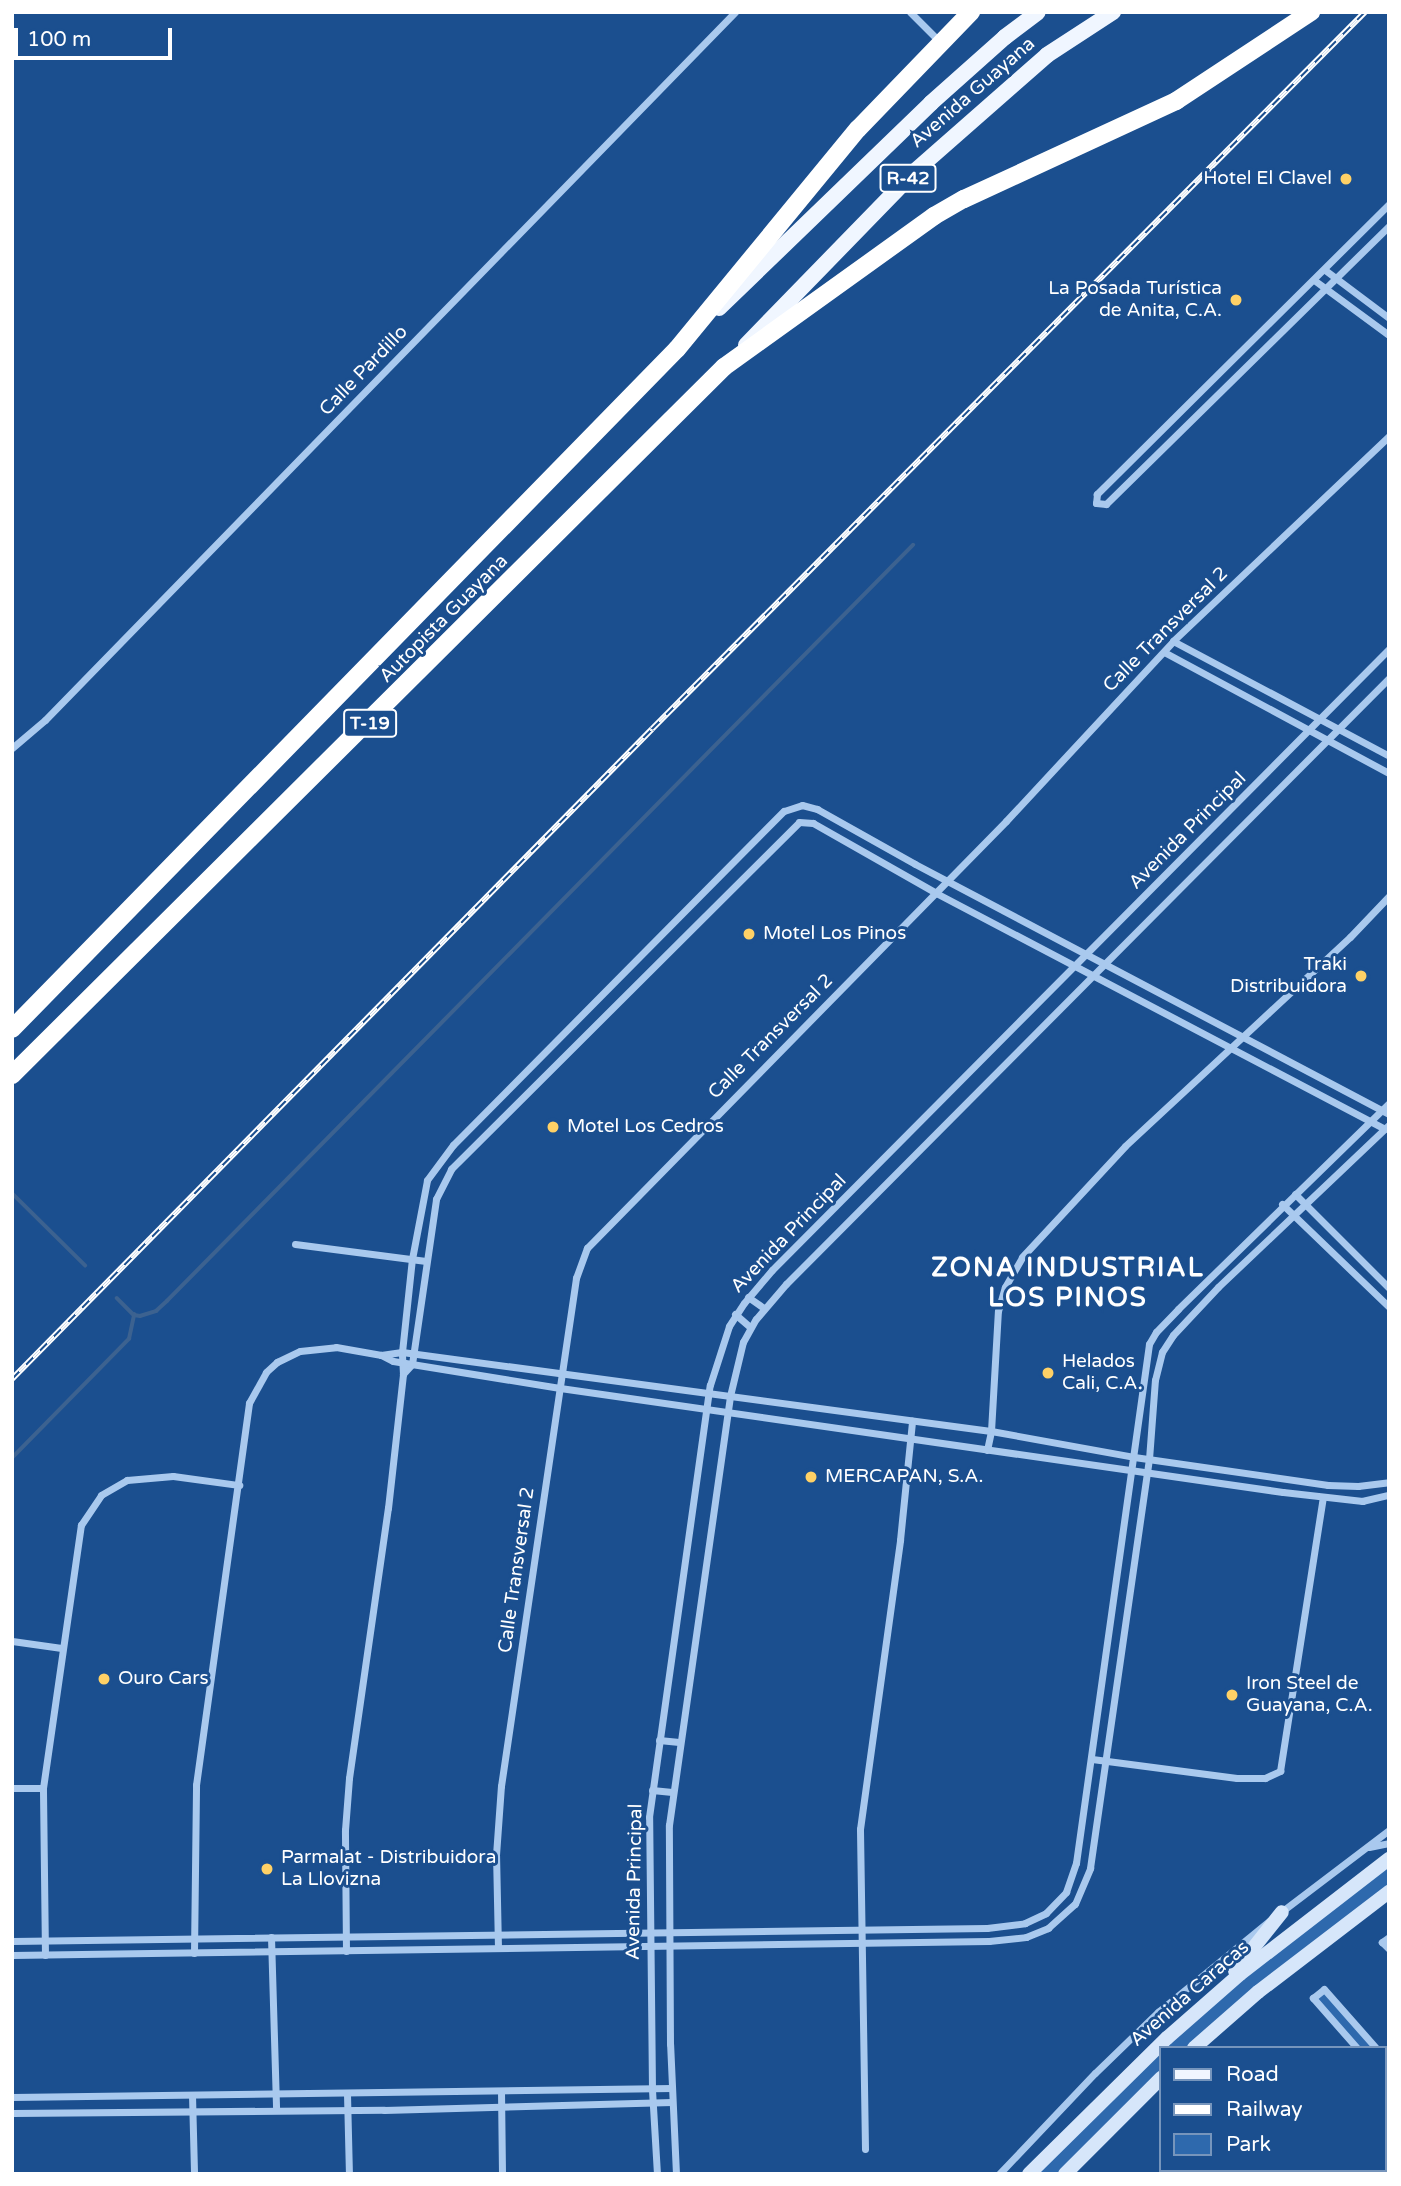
<!DOCTYPE html>
<html>
<head>
<meta charset="utf-8">
<style>
  body { margin:0 }
  #map { position:relative; width:1401px; height:2186px; overflow:hidden; background:#1b4f8f; font-family:"Varela Round",sans-serif }
  div>[style] { position:absolute }
  [style*='--x'] { left:calc(var(--x)*1px); top:calc(var(--y)*1px); width:calc(var(--w)*1px); rotate:calc(var(--a)*1deg) }
  .green>* { inset:0; background:#2e69ad }
  .stream>* { height:3.5px; margin:-1.75px; padding:0 1.75px; transform-origin:1.75px; border-radius:1.75px; background:#3c6290 }
  .street>* { height:7px; margin:-3.5px; padding:0 3.5px; transform-origin:3.5px; border-radius:3.5px; background:#a9c9ee }
  .secondary>* { height:14px; margin:-7px; padding:0 7px; transform-origin:7px; border-radius:7px; background:#d6e6fa }
  .primary>* { height:16px; margin:-8px; padding:0 8px; transform-origin:8px; border-radius:8px; background:#f0f6ff }
  .highway>* { height:18px; margin:-9px; padding:0 9px; transform-origin:9px; border-radius:9px; background:#fff }
  .rail>* { height:6px; margin-top:-3px; transform-origin:0; background:repeating-linear-gradient(90deg,#1b4f8f 0 10px,#fff 0 20px); box-sizing:border-box; border-block:2px solid #fff }
  .dots>* { width:19px; height:19px; translate:-50% -50%; box-sizing:border-box; border:4px solid #1b4f8f; border-radius:50% }
  span { translate:-50% -50%; white-space:nowrap; text-align:center; line-height:1.15; -webkit-text-stroke:6px #1b4f8f; paint-order:stroke }
  .shield-label span { padding:2px 5px; background:#1b4f8f; border:2px solid; border-radius:5px; -webkit-text-stroke-width:0 }
  .shield-label { font-size:18px; color:#fff; font-weight:700 }
  .street-label { font-size:19px; color:#fff }
  .poi-label { font-size:19px; color:#fff }
  .right { translate:-100% -50%; text-align:right }
  .left { translate:0 -50%; text-align:left }
  .district-label { font-size:26px; color:#fff; font-weight:700; letter-spacing:2px }
  .frame { position:absolute; inset:0; border:14px solid #fff; pointer-events:none }
  .legend { position:absolute; left:1159px; top:2046px; width:228px; height:126px; box-sizing:border-box; background:#1b4f8f; border:2px solid #7695bc; margin:0; padding:9px 12px; list-style:none; font-size:21px; color:#fff }
  .legend li { display:flex; align-items:center; gap:14px; height:35px }
  .legend b { width:35px; border:2px solid #7695bc }
  .scale { position:absolute; left:14px; top:28px; width:158px; height:32px; box-sizing:border-box; border:4px solid #fff; border-top:0; padding-left:9px; font-size:21px; line-height:24px; white-space:nowrap; color:#fff; -webkit-text-stroke:5px #1b4f8f; paint-order:stroke }
</style>
</head>
<body>
<div id="map">
  <div class="green">
    <i style="clip-path:polygon(1389px 1859px,1389px 1892px,1194px 2048px,1161px 2048px,1161px 2078px,1065px 2174px,1029px 2174px,1139px 2064px)"></i>
    <i style="clip-path:polygon(1324px 1989px,1376px 2048px,1357px 2048px,1313px 1998px)"></i>
  </div>
  <div class="stream">
    <i style="--x:12;--y:1193;--w:103;--a:44.6"></i>
    <i style="--x:117;--y:1298;--w:24;--a:45"></i>
    <i style="--x:134;--y:1315;--w:6;--a:9"></i>
    <i style="--x:140;--y:1316;--w:17;--a:-17"></i>
    <i style="--x:156;--y:1311;--w:15;--a:-42"></i>
    <i style="--x:167;--y:1301;--w:1062;--a:-45.38"></i>
    <i style="--x:12;--y:1458;--w:167;--a:-45.5"></i>
    <i style="--x:129;--y:1339;--w:25;--a:-78"></i>
  </div>
  <div class="street">
    <i style="--x:910;--y:12;--w:41;--a:45"></i>
    <i style="--x:1389;--y:204;--w:412;--a:135.2"></i>
    <i style="--x:1097;--y:494;--w:9;--a:96"></i>
    <i style="--x:1096;--y:503;--w:10;--a:6"></i>
    <i style="--x:1106;--y:504;--w:397;--a:-44.5"></i>
    <i style="--x:1325;--y:270;--w:80;--a:36.9"></i>
    <i style="--x:1314;--y:280;--w:93;--a:36.3"></i>
    <i style="--x:1173;--y:641;--w:245;--a:28"></i>
    <i style="--x:1164;--y:652;--w:255;--a:28.3"></i>
    <i style="--x:12;--y:748;--w:43;--a:-40.3"></i>
    <i style="--x:45;--y:720;--w:989;--a:-45.74"></i>
    <i style="--x:1295;--y:1194;--w:133;--a:45"></i>
    <i style="--x:1282;--y:1204;--w:149;--a:43.9"></i>
    <i style="--x:295;--y:1244;--w:132;--a:7.4"></i>
    <i style="--x:748;--y:1297;--w:19;--a:35"></i>
    <i style="--x:735;--y:1314;--w:20;--a:41"></i>
    <i style="--x:381;--y:1355;--w:21;--a:-8"></i>
    <i style="--x:402;--y:1352;--w:594;--a:7.64"></i>
    <i style="--x:991;--y:1431;--w:145;--a:10.3"></i>
    <i style="--x:1134;--y:1457;--w:196;--a:8.2"></i>
    <i style="--x:1328;--y:1485;--w:30;--a:2"></i>
    <i style="--x:1358;--y:1486;--w:31;--a:-7"></i>
    <i style="--x:403;--y:1374;--w:13;--a:-48"></i>
    <i style="--x:412;--y:1364;--w:167;--a:-81.7"></i>
    <i style="--x:436;--y:1199;--w:34;--a:-63"></i>
    <i style="--x:451;--y:1169;--w:491;--a:-44.9"></i>
    <i style="--x:799;--y:822;--w:14;--a:4"></i>
    <i style="--x:813;--y:823;--w:142;--a:29.6"></i>
    <i style="--x:936;--y:893;--w:507;--a:27.73"></i>
    <i style="--x:987;--y:1450;--w:19;--a:-78"></i>
    <i style="--x:991;--y:1431;--w:120;--a:-86.7"></i>
    <i style="--x:998;--y:1311;--w:25;--a:-74"></i>
    <i style="--x:1005;--y:1287;--w:34;--a:-60"></i>
    <i style="--x:1022;--y:1257;--w:151;--a:-47.1"></i>
    <i style="--x:1125;--y:1146;--w:307;--a:-42.9"></i>
    <i style="--x:1350;--y:937;--w:57;--a:-46.4"></i>
    <i style="--x:12;--y:1641;--w:50;--a:8"></i>
    <i style="--x:659;--y:1740;--w:20;--a:6"></i>
    <i style="--x:1092;--y:1759;--w:146;--a:7.5"></i>
    <i style="--x:1237;--y:1778;--w:28;--a:0"></i>
    <i style="--x:1265;--y:1778;--w:17;--a:-25"></i>
    <i style="--x:1280;--y:1771;--w:277;--a:-81.1"></i>
    <i style="--x:12;--y:1788;--w:31;--a:0"></i>
    <i style="--x:652;--y:1790;--w:20;--a:6"></i>
    <i style="--x:1369;--y:1847;--w:20;--a:-11"></i>
    <i style="--x:1281;--y:1912;--w:136;--a:-37.2"></i>
    <i style="--x:271;--y:1937;--w:173;--a:88.3"></i>
    <i style="--x:1389;--y:1937;--w:9;--a:144"></i>
    <i style="--x:1382;--y:1942;--w:10;--a:45"></i>
    <i style="--x:12;--y:1941;--w:975;--a:-0.76"></i>
    <i style="--x:987;--y:1928;--w:38;--a:-7"></i>
    <i style="--x:1025;--y:1923;--w:23;--a:-25"></i>
    <i style="--x:1046;--y:1913;--w:29;--a:-46"></i>
    <i style="--x:1066;--y:1892;--w:31;--a:-71"></i>
    <i style="--x:1076;--y:1863;--w:524;--a:-81.99"></i>
    <i style="--x:1149;--y:1344;--w:14;--a:-60"></i>
    <i style="--x:1156;--y:1332;--w:32;--a:-46"></i>
    <i style="--x:1178;--y:1309;--w:295;--a:-44.3"></i>
    <i style="--x:498;--y:1948;--w:93;--a:-91.2"></i>
    <i style="--x:496;--y:1855;--w:69;--a:-85.9"></i>
    <i style="--x:501;--y:1786;--w:514;--a:-81.6"></i>
    <i style="--x:576;--y:1278;--w:32;--a:-70"></i>
    <i style="--x:587;--y:1248;--w:598;--a:-45.54"></i>
    <i style="--x:1006;--y:821;--w:246;--a:-47.1"></i>
    <i style="--x:1173;--y:641;--w:298;--a:-43.5"></i>
    <i style="--x:346;--y:1951;--w:121;--a:-90.5"></i>
    <i style="--x:345;--y:1830;--w:52;--a:-85.6"></i>
    <i style="--x:349;--y:1778;--w:273;--a:-81.8"></i>
    <i style="--x:388;--y:1508;--w:135;--a:-83.6"></i>
    <i style="--x:403;--y:1374;--w:22;--a:-93"></i>
    <i style="--x:402;--y:1352;--w:94;--a:-83.9"></i>
    <i style="--x:412;--y:1259;--w:80;--a:-79.2"></i>
    <i style="--x:427;--y:1180;--w:44;--a:-53.4"></i>
    <i style="--x:453;--y:1145;--w:470;--a:-45.3"></i>
    <i style="--x:784;--y:811;--w:19;--a:-18"></i>
    <i style="--x:802;--y:805;--w:16;--a:15"></i>
    <i style="--x:817;--y:809;--w:112;--a:29.3"></i>
    <i style="--x:915;--y:864;--w:536;--a:27.81"></i>
    <i style="--x:194;--y:1953;--w:168;--a:-89.3"></i>
    <i style="--x:196;--y:1785;--w:386;--a:-82.1"></i>
    <i style="--x:249;--y:1403;--w:35;--a:-61"></i>
    <i style="--x:266;--y:1372;--w:15;--a:-42"></i>
    <i style="--x:277;--y:1362;--w:25;--a:-26"></i>
    <i style="--x:300;--y:1351;--w:36;--a:-6"></i>
    <i style="--x:336;--y:1347;--w:46;--a:10.1"></i>
    <i style="--x:381;--y:1355;--w:13;--a:27"></i>
    <i style="--x:393;--y:1361;--w:169;--a:9.2"></i>
    <i style="--x:560;--y:1388;--w:730;--a:8.19"></i>
    <i style="--x:1283;--y:1492;--w:80;--a:6.5"></i>
    <i style="--x:1362;--y:1501;--w:28;--a:-13"></i>
    <i style="--x:12;--y:1955;--w:977;--a:-0.82"></i>
    <i style="--x:989;--y:1941;--w:37;--a:-6"></i>
    <i style="--x:1026;--y:1937;--w:24;--a:-22"></i>
    <i style="--x:1048;--y:1928;--w:36;--a:-42"></i>
    <i style="--x:1075;--y:1904;--w:39;--a:-67"></i>
    <i style="--x:1090;--y:1868;--w:413;--a:-81.8"></i>
    <i style="--x:1149;--y:1459;--w:79;--a:-85.7"></i>
    <i style="--x:1155;--y:1380;--w:29;--a:-76"></i>
    <i style="--x:1162;--y:1352;--w:20;--a:-57"></i>
    <i style="--x:1173;--y:1335;--w:66;--a:-46.8"></i>
    <i style="--x:1218;--y:1287;--w:236;--a:-43.5"></i>
    <i style="--x:45;--y:1955;--w:167;--a:-90.7"></i>
    <i style="--x:43;--y:1788;--w:266;--a:-81.8"></i>
    <i style="--x:81;--y:1525;--w:36;--a:-56"></i>
    <i style="--x:101;--y:1495;--w:30;--a:-30"></i>
    <i style="--x:127;--y:1480;--w:46;--a:-5"></i>
    <i style="--x:173;--y:1476;--w:67;--a:7.8"></i>
    <i style="--x:1357;--y:2048;--w:67;--a:-131.3"></i>
    <i style="--x:1313;--y:1998;--w:14;--a:-39"></i>
    <i style="--x:1324;--y:1989;--w:79;--a:48.6"></i>
    <i style="--x:1385;--y:2058;--w:5;--a:37"></i>
    <i style="--x:1385;--y:2079;--w:6;--a:45"></i>
    <i style="--x:501;--y:2091;--w:83;--a:89.3"></i>
    <i style="--x:347;--y:2094;--w:80;--a:88.6"></i>
    <i style="--x:192;--y:2095;--w:79;--a:88.5"></i>
    <i style="--x:12;--y:2097;--w:660;--a:-0.78"></i>
    <i style="--x:12;--y:2113;--w:372;--a:-0.5"></i>
    <i style="--x:384;--y:2110;--w:288;--a:-1.6"></i>
    <i style="--x:865;--y:2149;--w:320;--a:-90.9"></i>
    <i style="--x:860;--y:1829;--w:292;--a:-82.1"></i>
    <i style="--x:900;--y:1540;--w:120;--a:-84.2"></i>
    <i style="--x:1206;--y:2170;--w:4;--a:63"></i>
    <i style="--x:1325;--y:2170;--w:4;--a:76"></i>
    <i style="--x:657;--y:2174;--w:85;--a:-93.4"></i>
    <i style="--x:652;--y:2089;--w:272;--a:-90.6"></i>
    <i style="--x:649;--y:1817;--w:436;--a:-82"></i>
    <i style="--x:710;--y:1385;--w:62;--a:-72.1"></i>
    <i style="--x:729;--y:1326;--w:27;--a:-57"></i>
    <i style="--x:744;--y:1303;--w:43;--a:-49.7"></i>
    <i style="--x:772;--y:1270;--w:875;--a:-45.19"></i>
    <i style="--x:676;--y:2174;--w:130;--a:-92.6"></i>
    <i style="--x:670;--y:2044;--w:219;--a:-90.3"></i>
    <i style="--x:669;--y:1825;--w:433;--a:-81.9"></i>
    <i style="--x:730;--y:1396;--w:56;--a:-76.5"></i>
    <i style="--x:743;--y:1342;--w:26;--a:-61"></i>
    <i style="--x:756;--y:1319;--w:46;--a:-49.4"></i>
    <i style="--x:786;--y:1284;--w:855;--a:-45.14"></i>
    <i style="--x:999;--y:2174;--w:139;--a:-46.5"></i>
    <i style="--x:1095;--y:2073;--w:88;--a:-44.1"></i>
    <i style="--x:1158;--y:2012;--w:144;--a:-39.3"></i>
    <i style="--x:1385;--y:2174;--w:6;--a:-45"></i>
  </div>
  <div class="secondary">
    <i style="--x:1235;--y:1971;--w:75;--a:-51.5"></i>
    <i style="--x:1194;--y:2048;--w:85;--a:-41.2"></i>
    <i style="--x:1258;--y:1992;--w:165;--a:-37.4"></i>
    <i style="--x:1029;--y:2174;--w:194;--a:-44.6"></i>
    <i style="--x:1167;--y:2038;--w:97;--a:-41.2"></i>
    <i style="--x:1240;--y:1974;--w:188;--a:-37.7"></i>
    <i style="--x:1065;--y:2174;--w:136;--a:-45"></i>
  </div>
  <div class="primary">
    <i style="--x:719;--y:308;--w:295;--a:-44"></i>
    <i style="--x:931;--y:103;--w:99;--a:-41.7"></i>
    <i style="--x:1005;--y:37;--w:41;--a:-37.1"></i>
    <i style="--x:746;--y:345;--w:241;--a:-45.8"></i>
    <i style="--x:914;--y:172;--w:177;--a:-41.3"></i>
    <i style="--x:1047;--y:55;--w:79;--a:-33.1"></i>
  </div>
  <div class="highway">
    <i style="--x:12;--y:1029;--w:951;--a:-45.64"></i>
    <i style="--x:677;--y:349;--w:285;--a:-50.6"></i>
    <i style="--x:858;--y:129;--w:163;--a:-46"></i>
    <i style="--x:12;--y:1075;--w:1004;--a:-44.84"></i>
    <i style="--x:724;--y:367;--w:259;--a:-35.7"></i>
    <i style="--x:934;--y:216;--w:34;--a:-30"></i>
    <i style="--x:964;--y:199;--w:234;--a:-24.8"></i>
    <i style="--x:1176;--y:101;--w:162;--a:-33.4"></i>
  </div>
  <div class="rail">
    <i style="--x:12;--y:1379;--w:912;--a:-45.44"></i>
    <i style="--x:652;--y:729;--w:1011;--a:-45.16"></i>
  </div>
  <div class="dots">
    <i style="left:1346px;top:179px;background:#ffd166"></i>
    <i style="left:1236px;top:300px;background:#ffd166"></i>
    <i style="left:749px;top:934px;background:#ffd166"></i>
    <i style="left:1361px;top:976px;background:#ffd166"></i>
    <i style="left:553px;top:1127px;background:#ffd166"></i>
    <i style="left:1048px;top:1373px;background:#ffd166"></i>
    <i style="left:811px;top:1477px;background:#ffd166"></i>
    <i style="left:104px;top:1679px;background:#ffd166"></i>
    <i style="left:1232px;top:1695px;background:#ffd166"></i>
    <i style="left:267px;top:1869px;background:#ffd166"></i>
  </div>
  <div class="shield-label">
    <span style="left:908px;top:178px">R-42</span>
    <span style="left:370px;top:723px">T-19</span>
  </div>
  <div class="street-label">
    <span style="left:973px;top:93px;rotate:-41deg">Avenida Guayana</span>
    <span style="left:364px;top:371px;rotate:-46deg">Calle Pardillo</span>
    <span style="left:444px;top:619px;rotate:-45deg">Autopista Guayana</span>
    <span style="left:1166px;top:630px;rotate:-45deg">Calle Transversal 2</span>
    <span style="left:1188px;top:831px;rotate:-45deg">Avenida Principal</span>
    <span style="left:771px;top:1037px;rotate:-45deg">Calle Transversal 2</span>
    <span style="left:789px;top:1234px;rotate:-46deg">Avenida Principal</span>
    <span style="left:517px;top:1570px;rotate:-82deg">Calle Transversal 2</span>
    <span style="left:635px;top:1882px;rotate:-89deg">Avenida Principal</span>
    <span style="left:1190px;top:1994px;rotate:-41deg">Avenida Caracas</span>
  </div>
  <div class="poi-label">
    <span class="right" style="left:1332px;top:179px">Hotel El Clavel</span>
    <span class="right" style="left:1222px;top:300px">La Posada Turística<br>de Anita, C.A.</span>
    <span class="left" style="left:763px;top:934px">Motel Los Pinos</span>
    <span class="right" style="left:1347px;top:976px">Traki<br>Distribuidora</span>
    <span class="left" style="left:567px;top:1127px">Motel Los Cedros</span>
    <span class="left" style="left:1062px;top:1373px">Helados<br>Cali, C.A.</span>
    <span class="left" style="left:825px;top:1477px">MERCAPAN, S.A.</span>
    <span class="left" style="left:118px;top:1679px">Ouro Cars</span>
    <span class="left" style="left:1246px;top:1695px">Iron Steel de<br>Guayana, C.A.</span>
    <span class="left" style="left:281px;top:1869px">Parmalat - Distribuidora<br>La Llovizna</span>
  </div>
  <div class="district-label">
    <span style="left:1068px;top:1283px">ZONA INDUSTRIAL<br>LOS PINOS</span>
  </div>
  <div class="frame"></div>
  <ul class="legend">
  <li><b style="height:9px;background:#f0f6ff"></b>Road</li>
  <li><b style="height:9px;background:#fff"></b>Railway</li>
  <li><b style="height:19px;background:#2e69ad"></b>Park</li>
  </ul>
  <div class="scale">100 m</div>
</div>
</body>
</html>
